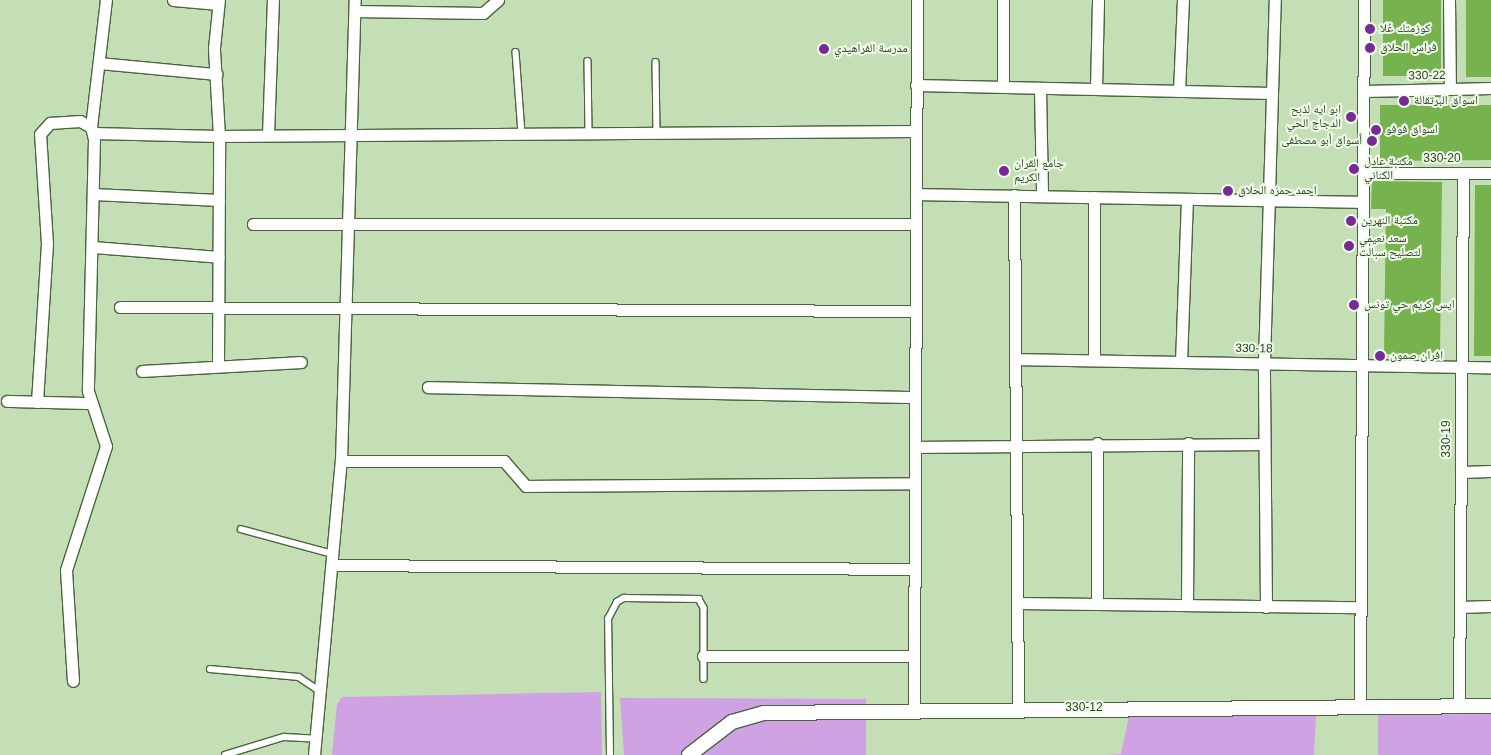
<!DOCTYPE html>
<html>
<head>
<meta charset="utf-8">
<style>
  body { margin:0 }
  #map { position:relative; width:1491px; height:755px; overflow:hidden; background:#c4dfb5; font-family:Helvetica,"Noto Naskh Arabic",sans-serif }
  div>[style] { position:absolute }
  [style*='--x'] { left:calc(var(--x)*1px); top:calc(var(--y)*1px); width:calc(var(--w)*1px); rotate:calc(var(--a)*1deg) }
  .green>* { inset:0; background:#cfa2e4 }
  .building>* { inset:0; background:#76b34f }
  .roads { filter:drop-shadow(1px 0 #4c633f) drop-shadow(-1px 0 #4c633f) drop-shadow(0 1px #4c633f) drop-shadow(0 -1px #4c633f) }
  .service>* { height:5.5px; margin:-2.75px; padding:0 2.75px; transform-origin:2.75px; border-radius:2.75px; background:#fff }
  .minor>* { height:11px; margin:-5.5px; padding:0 5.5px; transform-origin:5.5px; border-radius:5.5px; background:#fff }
  .tertiary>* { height:14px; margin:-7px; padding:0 7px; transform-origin:7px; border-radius:7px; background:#fff }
  .dots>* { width:14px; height:14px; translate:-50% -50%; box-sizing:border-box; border:2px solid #edfbe6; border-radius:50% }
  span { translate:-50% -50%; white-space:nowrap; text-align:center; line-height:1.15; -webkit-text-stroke:4px #edfbe6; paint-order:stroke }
  .poi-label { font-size:12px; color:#343f2e }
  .left { translate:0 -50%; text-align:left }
  .right { translate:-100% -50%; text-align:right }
  .street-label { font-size:12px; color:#343f2e }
</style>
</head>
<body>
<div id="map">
  <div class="green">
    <i style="clip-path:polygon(601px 692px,602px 755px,332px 755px,337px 704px,342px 697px)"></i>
    <i style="clip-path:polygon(620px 698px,866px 699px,866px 755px,624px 755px)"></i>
    <i style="clip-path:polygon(1491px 714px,1491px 755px,1378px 755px,1378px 715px)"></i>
    <i style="clip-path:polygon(1129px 716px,1316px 716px,1314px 755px,1109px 755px,1121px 754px)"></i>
  </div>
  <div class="building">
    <i style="clip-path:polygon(1383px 0,1441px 0,1441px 76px,1383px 76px)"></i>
    <i style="clip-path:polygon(1466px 0,1491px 0,1491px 77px,1466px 77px)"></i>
    <i style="clip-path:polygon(1380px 105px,1491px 105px,1491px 160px,1380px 161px)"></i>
    <i style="clip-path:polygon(1372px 181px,1442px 182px,1440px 355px,1384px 354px,1386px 209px,1371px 209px)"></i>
    <i style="clip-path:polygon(1475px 185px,1491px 185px,1491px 356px,1474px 356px)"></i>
  </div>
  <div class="roads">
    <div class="service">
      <i style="--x:516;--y:52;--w:81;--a:85.8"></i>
      <i style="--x:588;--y:61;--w:72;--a:89.2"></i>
      <i style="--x:656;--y:62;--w:70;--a:89.2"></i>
      <i style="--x:241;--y:529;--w:95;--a:15.2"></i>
      <i style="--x:210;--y:669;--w:89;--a:5.1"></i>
      <i style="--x:299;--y:677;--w:25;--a:34"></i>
      <i style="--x:225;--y:755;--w:62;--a:-17"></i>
      <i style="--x:284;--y:737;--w:33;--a:3"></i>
      <i style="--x:610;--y:755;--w:136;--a:-90.8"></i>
      <i style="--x:608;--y:619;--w:19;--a:-62"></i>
      <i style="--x:617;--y:602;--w:8;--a:-30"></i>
      <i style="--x:624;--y:598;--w:75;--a:0.8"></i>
      <i style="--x:699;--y:599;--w:10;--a:61"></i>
      <i style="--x:704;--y:608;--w:71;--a:90"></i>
    </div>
    <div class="minor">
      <i style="--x:173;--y:0;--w:45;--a:5.1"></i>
      <i style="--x:1003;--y:0;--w:87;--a:90"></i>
      <i style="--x:1449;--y:0;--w:89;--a:89.4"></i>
      <i style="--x:355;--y:11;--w:128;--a:0.9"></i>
      <i style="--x:483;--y:13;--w:20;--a:-41"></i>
      <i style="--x:99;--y:63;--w:118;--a:5.4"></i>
      <i style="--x:916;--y:85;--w:356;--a:1.3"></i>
      <i style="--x:1040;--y:88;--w:108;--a:88.9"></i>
      <i style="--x:1096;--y:89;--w:89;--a:-88.7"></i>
      <i style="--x:1179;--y:91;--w:91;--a:-87.5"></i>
      <i style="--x:1363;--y:91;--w:128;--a:-1.3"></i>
      <i style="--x:91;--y:127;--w:128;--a:-83.3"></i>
      <i style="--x:93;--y:133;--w:126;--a:1.4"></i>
      <i style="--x:219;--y:136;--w:697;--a:-0.41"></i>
      <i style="--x:268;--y:135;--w:135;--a:-87.9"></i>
      <i style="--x:1363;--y:173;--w:128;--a:0"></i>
      <i style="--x:93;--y:194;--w:126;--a:2.7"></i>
      <i style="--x:916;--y:194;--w:447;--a:1"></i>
      <i style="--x:1014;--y:195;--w:514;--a:89.55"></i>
      <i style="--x:1094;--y:197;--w:163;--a:90"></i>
      <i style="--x:253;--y:224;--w:663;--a:0"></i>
      <i style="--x:93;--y:247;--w:126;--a:4.5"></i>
      <i style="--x:120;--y:307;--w:796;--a:0.29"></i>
      <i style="--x:1016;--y:359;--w:475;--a:1"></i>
      <i style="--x:1181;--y:362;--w:163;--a:-87.9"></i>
      <i style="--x:218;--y:365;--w:229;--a:-89.7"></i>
      <i style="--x:219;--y:136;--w:88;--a:-93.3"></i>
      <i style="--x:214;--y:48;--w:48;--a:-84.1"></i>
      <i style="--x:142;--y:371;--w:159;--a:-3.2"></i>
      <i style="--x:428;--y:387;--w:487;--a:1.2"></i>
      <i style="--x:7;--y:401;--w:82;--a:1.4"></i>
      <i style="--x:37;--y:402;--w:158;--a:-86.4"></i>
      <i style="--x:47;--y:244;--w:110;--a:-93.6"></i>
      <i style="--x:40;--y:134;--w:15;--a:-48"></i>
      <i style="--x:50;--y:123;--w:30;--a:-4"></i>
      <i style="--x:80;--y:121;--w:13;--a:29"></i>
      <i style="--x:91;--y:127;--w:12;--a:76"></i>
      <i style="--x:94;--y:139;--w:252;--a:91.4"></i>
      <i style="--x:88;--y:391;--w:58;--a:71.9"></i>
      <i style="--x:106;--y:446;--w:130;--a:107.9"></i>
      <i style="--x:66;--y:570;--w:111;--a:86.4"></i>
      <i style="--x:915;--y:447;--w:349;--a:-0.5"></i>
      <i style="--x:341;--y:461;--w:163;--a:0"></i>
      <i style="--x:504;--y:461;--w:33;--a:49"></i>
      <i style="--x:526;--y:486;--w:389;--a:-0.4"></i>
      <i style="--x:1461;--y:472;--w:30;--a:-2"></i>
      <i style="--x:334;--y:565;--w:581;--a:0.39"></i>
      <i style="--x:1017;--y:603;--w:343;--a:0.7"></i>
      <i style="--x:1097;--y:604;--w:161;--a:-90"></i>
      <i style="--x:1187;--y:605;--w:162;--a:-89.6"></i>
      <i style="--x:1266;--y:607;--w:244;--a:-90.5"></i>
      <i style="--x:1264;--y:363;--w:363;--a:-88.3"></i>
      <i style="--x:1460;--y:607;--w:31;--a:-2"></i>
      <i style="--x:703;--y:656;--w:211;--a:0"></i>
      <i style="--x:1459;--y:706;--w:533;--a:-89.57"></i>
      <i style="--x:1360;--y:707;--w:707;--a:-89.68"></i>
      <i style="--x:914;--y:710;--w:710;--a:-89.76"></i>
      <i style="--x:314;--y:755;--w:295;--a:-84.8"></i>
      <i style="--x:341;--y:461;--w:461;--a:-88.3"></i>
    </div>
    <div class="tertiary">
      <i style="--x:689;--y:755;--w:54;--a:-37.5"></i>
      <i style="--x:732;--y:722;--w:33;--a:-16"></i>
      <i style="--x:764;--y:713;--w:727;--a:-0.55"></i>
    </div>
  </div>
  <div class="dots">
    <i style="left:1370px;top:29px;background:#792898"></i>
    <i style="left:1370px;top:48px;background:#792898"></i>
    <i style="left:824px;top:49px;background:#792898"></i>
    <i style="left:1404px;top:101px;background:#792898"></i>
    <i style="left:1351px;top:117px;background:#792898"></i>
    <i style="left:1376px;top:130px;background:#792898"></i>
    <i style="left:1372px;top:141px;background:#792898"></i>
    <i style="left:1354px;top:169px;background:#792898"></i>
    <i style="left:1004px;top:171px;background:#792898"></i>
    <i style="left:1228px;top:191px;background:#792898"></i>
    <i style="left:1351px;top:221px;background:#792898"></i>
    <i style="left:1349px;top:246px;background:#792898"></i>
    <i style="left:1354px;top:305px;background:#792898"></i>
    <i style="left:1380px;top:356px;background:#792898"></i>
  </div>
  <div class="poi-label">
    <span class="left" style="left:1380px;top:29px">كوزمتك عُلا</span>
    <span class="left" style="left:1380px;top:48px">فراس الحلاق</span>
    <span class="left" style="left:834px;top:49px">مدرسة الفراهيدي</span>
    <span class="left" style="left:1414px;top:101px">اسواق البرتقالة</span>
    <span class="right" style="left:1341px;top:117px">ابو ايه لذبح<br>الدجاج الحي</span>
    <span class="left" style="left:1386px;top:130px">اسواق فوفو</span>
    <span class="right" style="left:1362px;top:141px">أسواق أبو مصطفى</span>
    <span class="left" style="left:1364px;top:169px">مكتبة عادل<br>الكناني</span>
    <span class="left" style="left:1014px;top:171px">جامع القران<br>الكريم</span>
    <span class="left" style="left:1238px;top:191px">احمد حمزه الحلاق</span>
    <span class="left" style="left:1361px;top:221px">مكتبة النهرين</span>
    <span class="left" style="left:1359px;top:246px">سعد نعيمي<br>لتصليح سبالت</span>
    <span class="left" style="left:1364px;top:305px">ايس كريم حي تونس</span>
    <span class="left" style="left:1390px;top:356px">افران صمون</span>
  </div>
  <div class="street-label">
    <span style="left:1427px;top:76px;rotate:-1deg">330-22</span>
    <span style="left:1442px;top:159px">330-20</span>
    <span style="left:1254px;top:349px;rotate:1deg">330-18</span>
    <span style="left:1447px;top:439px;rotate:-90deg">330-19</span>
    <span style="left:1084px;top:708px">330-12</span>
  </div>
</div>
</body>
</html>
